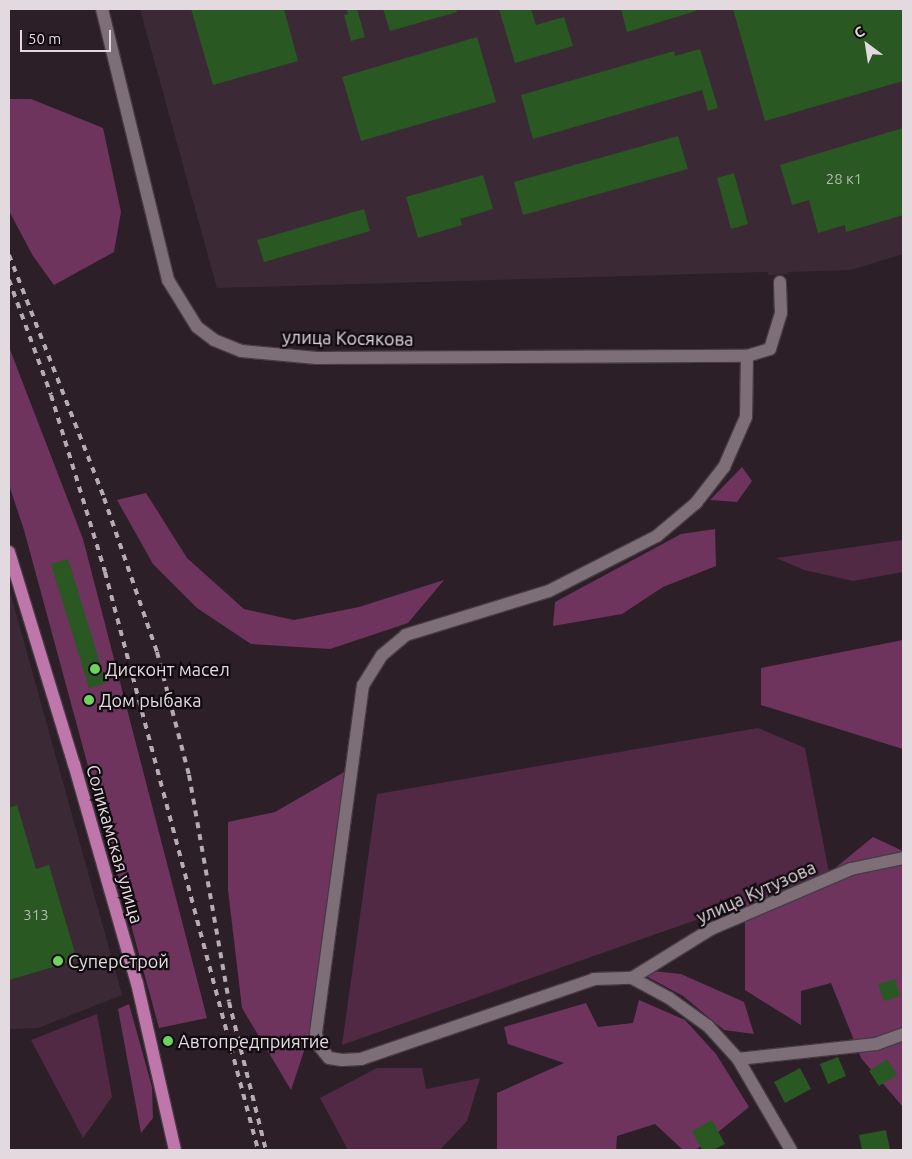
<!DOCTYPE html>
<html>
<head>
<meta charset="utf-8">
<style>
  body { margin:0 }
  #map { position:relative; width:912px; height:1159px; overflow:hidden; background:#2c1f28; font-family:Ubuntu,sans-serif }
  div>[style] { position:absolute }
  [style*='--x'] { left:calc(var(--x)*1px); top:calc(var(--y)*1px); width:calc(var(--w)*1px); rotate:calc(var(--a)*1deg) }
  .built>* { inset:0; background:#3b2a35 }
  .green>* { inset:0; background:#512945 }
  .forest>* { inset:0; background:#6e345e }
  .building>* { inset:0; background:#295822 }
  .roads { filter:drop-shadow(1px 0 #463b43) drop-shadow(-1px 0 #463b43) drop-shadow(0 1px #463b43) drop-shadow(0 -1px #463b43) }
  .minor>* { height:12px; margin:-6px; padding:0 6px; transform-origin:6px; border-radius:6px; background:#7e6e78 }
  .major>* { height:12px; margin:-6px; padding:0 6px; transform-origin:6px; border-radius:6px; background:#bf76aa }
  .rail>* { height:4px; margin-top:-2px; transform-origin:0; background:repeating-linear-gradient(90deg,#b6acb3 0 6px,transparent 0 12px) }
  .dots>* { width:14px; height:14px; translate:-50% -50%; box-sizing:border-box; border:2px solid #110b0f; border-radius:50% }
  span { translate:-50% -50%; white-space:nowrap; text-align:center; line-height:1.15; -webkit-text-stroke:4.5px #110b0f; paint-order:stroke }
  .number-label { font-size:15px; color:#b4bab0 }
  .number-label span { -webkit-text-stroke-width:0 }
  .street-label { font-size:18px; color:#e3dae0 }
  .poi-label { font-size:18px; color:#e3dae0 }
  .left { translate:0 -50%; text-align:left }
  .frame { position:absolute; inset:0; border:10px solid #e3dae0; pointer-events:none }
  .north { position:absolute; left:842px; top:20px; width:50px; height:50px; -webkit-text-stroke:4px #110b0f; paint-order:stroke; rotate:329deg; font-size:14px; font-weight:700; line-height:20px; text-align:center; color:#e3dae0 }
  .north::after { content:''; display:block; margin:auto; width:18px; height:22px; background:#e3dae0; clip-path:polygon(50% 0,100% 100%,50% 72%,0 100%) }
  .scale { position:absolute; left:20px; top:30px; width:91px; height:22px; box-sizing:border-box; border:2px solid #e3dae0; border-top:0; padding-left:6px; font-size:15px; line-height:18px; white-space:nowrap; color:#e3dae0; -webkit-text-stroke:4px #110b0f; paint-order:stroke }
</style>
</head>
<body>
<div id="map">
  <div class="built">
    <i style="clip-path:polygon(140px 9px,903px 9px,903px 254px,851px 270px,788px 272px,788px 274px,768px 275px,768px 272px,217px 288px)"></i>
    <i style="clip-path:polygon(9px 588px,122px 995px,38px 1028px,9px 1029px)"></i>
  </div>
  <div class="green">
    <i style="clip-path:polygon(903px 540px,903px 572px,853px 581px,804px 570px,776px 558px)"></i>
    <i style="clip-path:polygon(758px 728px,805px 748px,829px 873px,342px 1045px,377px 794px)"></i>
    <i style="clip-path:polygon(97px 1014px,112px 1097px,83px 1138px,31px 1040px)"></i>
    <i style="clip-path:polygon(377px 1068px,422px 1068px,426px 1089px,480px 1078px,467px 1121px,440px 1150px,348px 1150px,320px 1098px)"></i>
  </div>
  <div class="forest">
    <i style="clip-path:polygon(9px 99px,31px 99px,103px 128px,121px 212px,114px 252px,54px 285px,33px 256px,9px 211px)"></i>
    <i style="clip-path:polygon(9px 347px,83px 539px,207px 1018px,159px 1028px,24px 530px,9px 485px)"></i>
    <i style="clip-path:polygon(742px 467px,752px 481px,737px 502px,710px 500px)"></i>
    <i style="clip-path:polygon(146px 493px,187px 558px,244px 609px,294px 620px,359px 607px,444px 580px,408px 623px,330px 649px,251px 644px,197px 608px,153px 564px,117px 500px)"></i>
    <i style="clip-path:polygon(715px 529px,716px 566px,663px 587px,622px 614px,553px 626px,555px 602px,681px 534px)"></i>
    <i style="clip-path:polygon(903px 640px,903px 749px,761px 705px,761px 668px)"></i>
    <i style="clip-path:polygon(346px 771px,313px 1024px,291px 1090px,242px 1008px,228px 890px,228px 822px,275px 812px)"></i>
    <i style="clip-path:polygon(873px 837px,903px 851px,903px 1107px,861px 1058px,831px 983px,801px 991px,801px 1025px,745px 990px,745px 903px,829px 873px)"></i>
    <i style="clip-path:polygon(633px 969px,681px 974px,744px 1002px,754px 1034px,724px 1030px,683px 996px)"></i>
    <i style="clip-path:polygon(639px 1000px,685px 1020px,716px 1054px,749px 1107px,696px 1150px,683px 1150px,655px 1124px,617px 1136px,616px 1150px,497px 1150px,497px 1093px,564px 1063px,508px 1044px,504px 1027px,586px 1003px,598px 1027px,633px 1023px)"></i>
    <i style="clip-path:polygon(129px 1004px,152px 1087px,153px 1118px,141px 1133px,118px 1009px)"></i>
  </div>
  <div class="building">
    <i style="clip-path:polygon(191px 9px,284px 9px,298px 61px,213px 85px)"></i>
    <i style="clip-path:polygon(346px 9px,357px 9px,365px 37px,351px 41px,344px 15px,348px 14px)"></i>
    <i style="clip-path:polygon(383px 9px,456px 9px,457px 12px,390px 31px)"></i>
    <i style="clip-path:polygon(499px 9px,531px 9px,536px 25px,564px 17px,573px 46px,515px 63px)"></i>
    <i style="clip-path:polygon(621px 9px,696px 9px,696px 11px,627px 32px)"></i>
    <i style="clip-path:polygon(733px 9px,903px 9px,903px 81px,765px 121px)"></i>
    <i style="clip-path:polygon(477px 37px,496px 102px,361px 141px,342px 77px)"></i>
    <i style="clip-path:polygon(700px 49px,718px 108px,708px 111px,702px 90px,533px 139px,521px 95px,674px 51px,675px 56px)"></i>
    <i style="clip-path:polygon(903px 128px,903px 215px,846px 232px,845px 225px,818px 233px,809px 200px,792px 205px,780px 165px)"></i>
    <i style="clip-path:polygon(678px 136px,688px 169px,523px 215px,514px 182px)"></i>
    <i style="clip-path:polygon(734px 173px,748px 224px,731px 229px,717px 178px)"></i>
    <i style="clip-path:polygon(483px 175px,493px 209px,460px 219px,462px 225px,418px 238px,406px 197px)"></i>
    <i style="clip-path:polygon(364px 209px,370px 231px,264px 262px,257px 240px)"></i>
    <i style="clip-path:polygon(68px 559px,106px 683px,89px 688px,51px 564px)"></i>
    <i style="clip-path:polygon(17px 805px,36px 869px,49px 865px,77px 960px,9px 980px,9px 808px)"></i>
    <i style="clip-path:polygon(895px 979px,900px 996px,884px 1001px,878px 984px)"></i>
    <i style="clip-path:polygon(838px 1057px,846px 1076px,828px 1084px,820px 1064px)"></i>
    <i style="clip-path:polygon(887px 1059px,897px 1075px,879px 1086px,869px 1071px)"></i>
    <i style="clip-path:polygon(800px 1068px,811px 1089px,785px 1103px,774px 1082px)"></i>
    <i style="clip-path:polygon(712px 1120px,725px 1144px,713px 1150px,702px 1150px,692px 1131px)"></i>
    <i style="clip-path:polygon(886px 1130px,890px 1150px,862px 1150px,859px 1135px)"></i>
  </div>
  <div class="roads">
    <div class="minor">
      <i style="--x:102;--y:9;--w:279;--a:76.3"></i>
      <i style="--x:168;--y:280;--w:55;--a:58.3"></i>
      <i style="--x:197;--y:327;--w:21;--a:37"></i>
      <i style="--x:214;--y:340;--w:29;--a:22"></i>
      <i style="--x:241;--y:351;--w:76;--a:5.3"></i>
      <i style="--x:317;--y:358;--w:430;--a:-0.3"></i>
      <i style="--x:747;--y:356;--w:24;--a:-17"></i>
      <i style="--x:770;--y:349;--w:38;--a:-73"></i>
      <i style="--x:781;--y:313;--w:31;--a:-92"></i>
      <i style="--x:747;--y:356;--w:61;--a:90.9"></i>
      <i style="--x:746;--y:417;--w:55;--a:113.7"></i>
      <i style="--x:724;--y:467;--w:46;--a:127.9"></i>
      <i style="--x:696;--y:503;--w:51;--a:139.8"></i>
      <i style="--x:657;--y:536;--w:121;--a:153"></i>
      <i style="--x:549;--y:591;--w:150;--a:162.9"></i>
      <i style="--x:406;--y:635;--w:31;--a:140"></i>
      <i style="--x:382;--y:655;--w:36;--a:122"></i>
      <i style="--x:363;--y:685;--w:352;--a:97.7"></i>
      <i style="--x:316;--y:1034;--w:14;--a:73"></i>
      <i style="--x:320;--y:1047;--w:14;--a:51"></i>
      <i style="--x:329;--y:1058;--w:13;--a:9"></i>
      <i style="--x:342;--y:1060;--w:19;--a:-3"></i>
      <i style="--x:361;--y:1059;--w:246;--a:-18.9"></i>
      <i style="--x:594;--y:979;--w:38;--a:-2"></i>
      <i style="--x:632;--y:978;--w:42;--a:28.4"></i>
      <i style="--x:669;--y:998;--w:48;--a:35.7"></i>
      <i style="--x:708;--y:1026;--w:45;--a:47.7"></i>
      <i style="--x:738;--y:1059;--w:105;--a:59.8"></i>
      <i style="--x:632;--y:978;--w:93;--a:-31.8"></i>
      <i style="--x:711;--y:929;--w:152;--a:-23.2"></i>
      <i style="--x:851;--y:869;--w:53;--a:-11.9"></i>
      <i style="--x:738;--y:1059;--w:139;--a:-6.2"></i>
      <i style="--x:876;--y:1044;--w:29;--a:-20"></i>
    </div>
    <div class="major">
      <i style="--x:9;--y:552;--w:222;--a:73"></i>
      <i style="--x:74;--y:764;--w:228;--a:74"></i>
      <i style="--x:137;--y:983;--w:171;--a:77.2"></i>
    </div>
  </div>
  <div class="rail">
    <i style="--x:9;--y:255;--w:261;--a:68.6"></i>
    <i style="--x:104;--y:498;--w:163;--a:71"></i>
    <i style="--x:157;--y:652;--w:127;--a:75.4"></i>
    <i style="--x:189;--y:775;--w:230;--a:80"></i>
    <i style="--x:229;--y:1002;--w:153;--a:76"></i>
    <i style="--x:9;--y:280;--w:122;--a:69.9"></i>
    <i style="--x:51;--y:395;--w:185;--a:73"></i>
    <i style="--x:105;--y:572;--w:598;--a:75.17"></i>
  </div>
  <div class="dots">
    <i style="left:95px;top:669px;background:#6fd360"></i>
    <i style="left:89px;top:700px;background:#6fd360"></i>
    <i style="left:58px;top:961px;background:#6fd360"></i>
    <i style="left:168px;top:1041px;background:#6fd360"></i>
  </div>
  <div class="number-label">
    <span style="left:844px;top:179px">28 к1</span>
    <span style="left:36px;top:915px">313</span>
  </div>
  <div class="street-label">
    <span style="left:348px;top:338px;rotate:1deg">улица Косякова</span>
    <span style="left:115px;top:844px;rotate:74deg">Соликамская улица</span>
    <span style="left:756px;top:892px;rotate:-24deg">улица Кутузова</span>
  </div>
  <div class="poi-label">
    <span class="left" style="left:105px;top:669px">Дисконт масел</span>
    <span class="left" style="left:99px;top:700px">Дом рыбака</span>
    <span class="left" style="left:68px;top:961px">СуперСтрой</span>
    <span class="left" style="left:178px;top:1041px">Автопредприятие</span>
  </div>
  <div class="frame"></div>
  <div class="north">С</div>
  <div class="scale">50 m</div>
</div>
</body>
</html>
